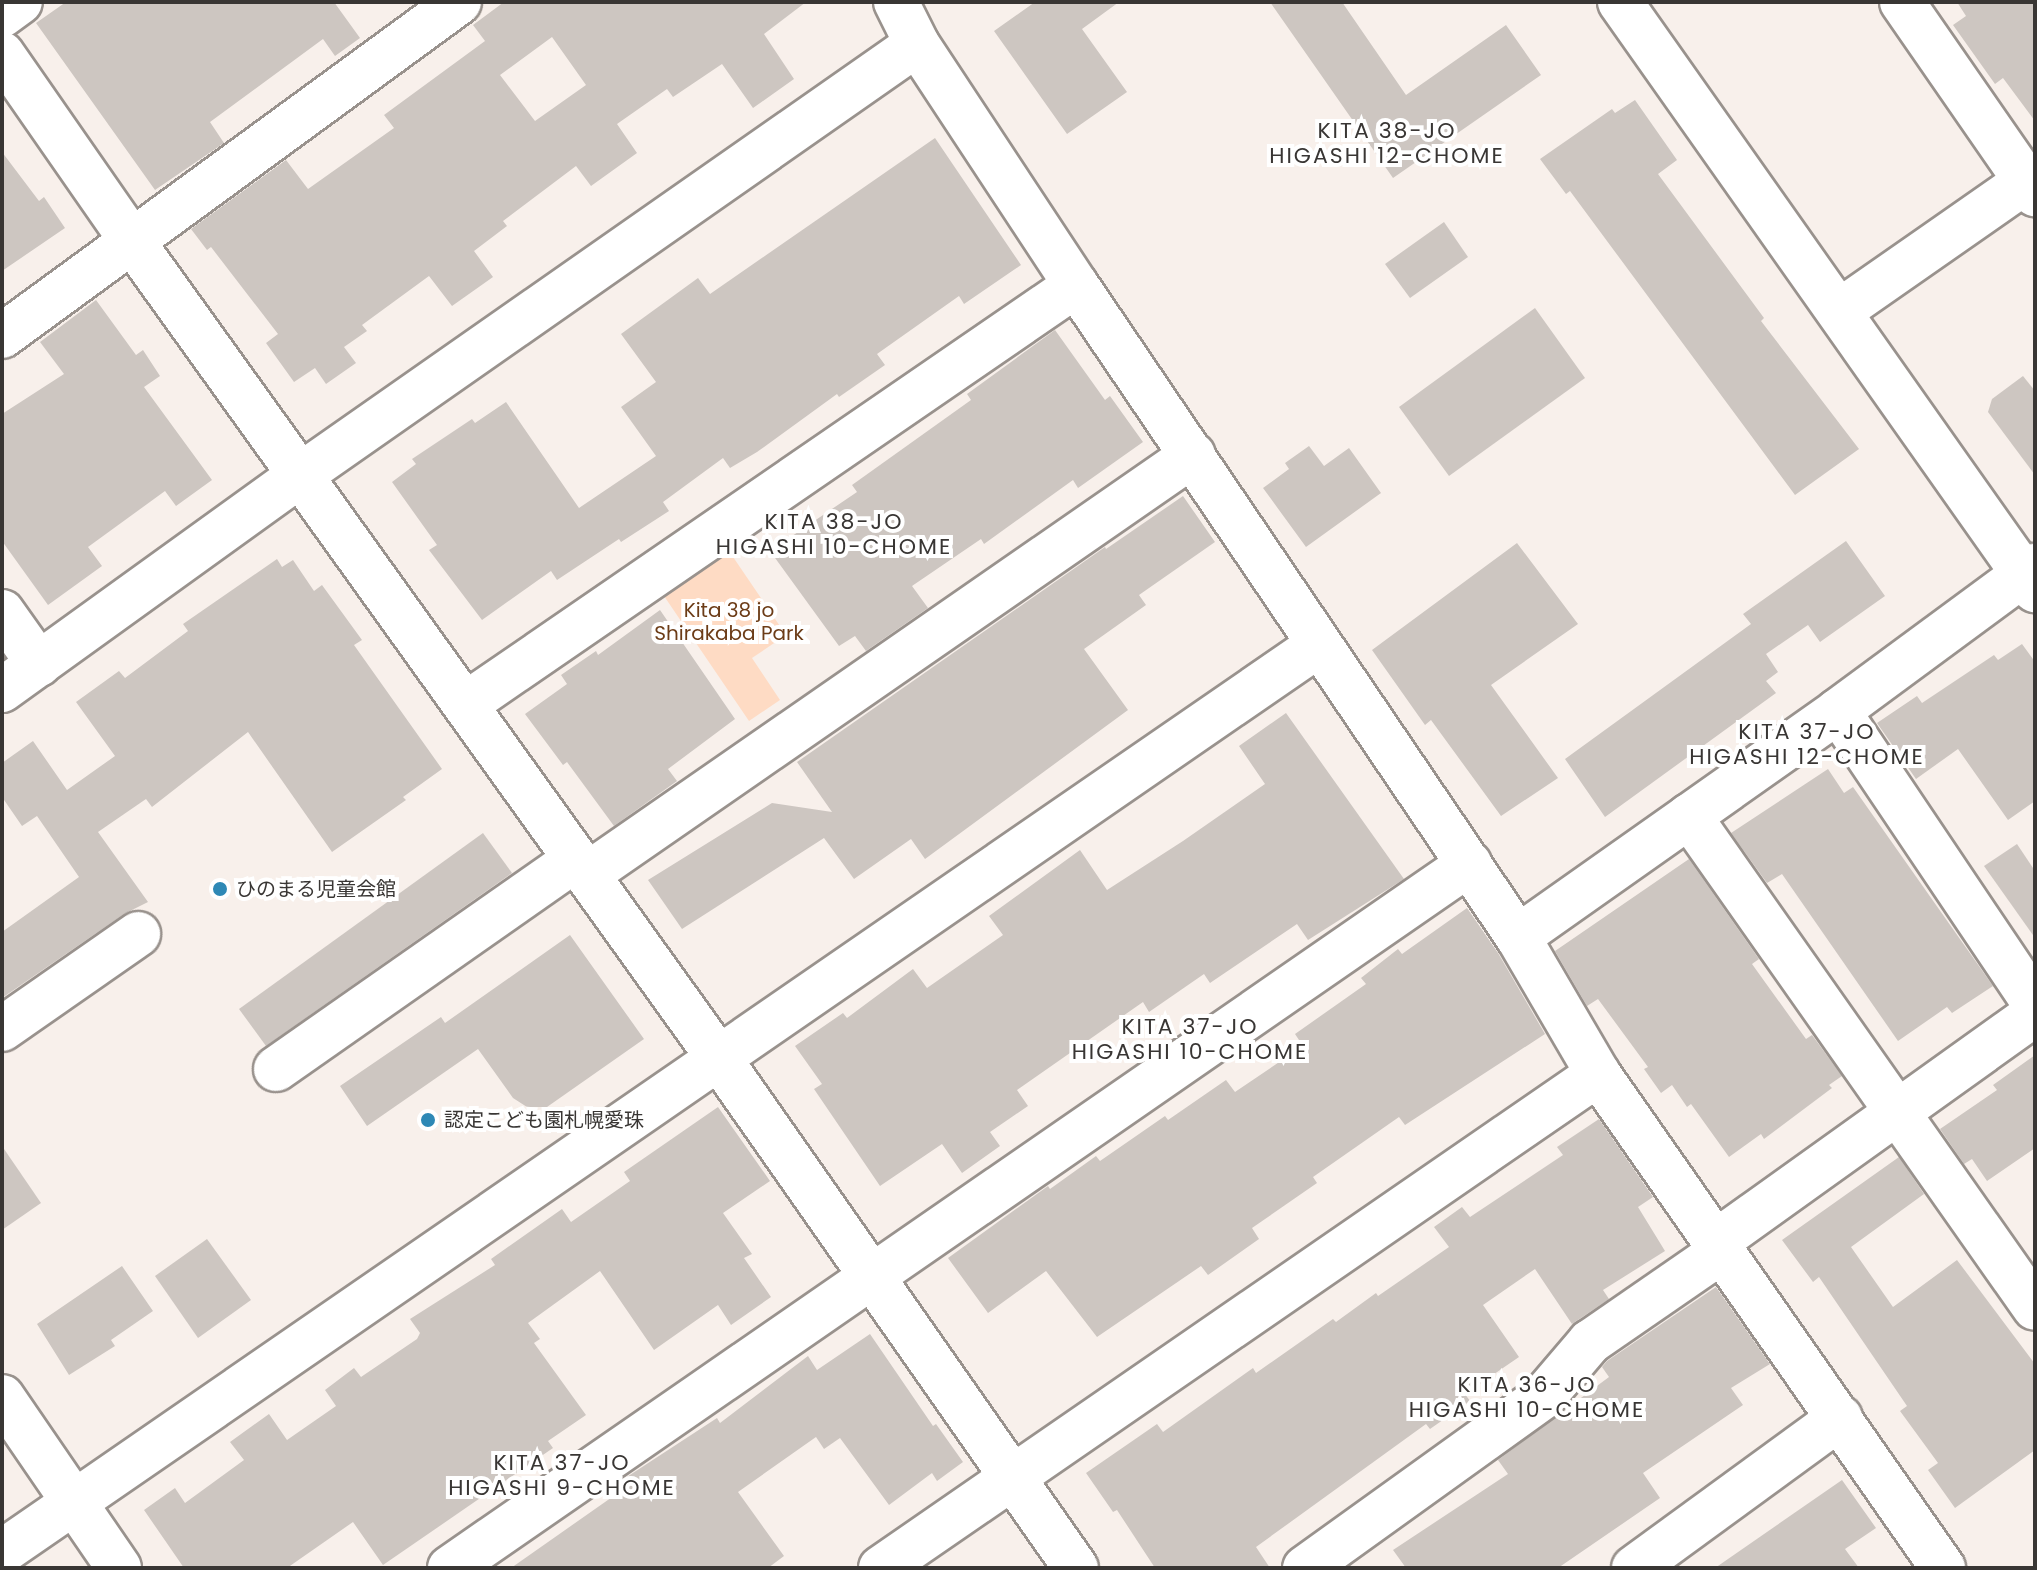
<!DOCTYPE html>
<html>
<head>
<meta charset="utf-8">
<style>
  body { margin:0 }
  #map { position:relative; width:2037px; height:1570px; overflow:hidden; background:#f8f0eb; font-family:Poppins,"Noto Sans JP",sans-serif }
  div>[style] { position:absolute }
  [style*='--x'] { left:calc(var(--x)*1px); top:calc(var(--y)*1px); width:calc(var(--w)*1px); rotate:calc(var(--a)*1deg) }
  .green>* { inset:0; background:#fedbc4 }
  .building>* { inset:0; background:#cdc6c1 }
  .roads { filter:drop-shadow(2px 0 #99928d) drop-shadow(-2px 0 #99928d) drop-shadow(0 2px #99928d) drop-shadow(0 -2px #99928d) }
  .minor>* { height:44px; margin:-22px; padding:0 22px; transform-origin:22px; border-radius:22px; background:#fff }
  .dots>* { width:22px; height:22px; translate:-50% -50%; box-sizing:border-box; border:4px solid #fff; border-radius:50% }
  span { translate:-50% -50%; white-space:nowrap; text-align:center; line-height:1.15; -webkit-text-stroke:8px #fff; paint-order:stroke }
  .park-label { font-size:20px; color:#6c3c17 }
  .poi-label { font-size:20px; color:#393634 }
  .left { translate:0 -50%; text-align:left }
  .neighbourhood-label { font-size:22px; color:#393634; letter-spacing:2px }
  .frame { position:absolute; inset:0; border:4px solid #393634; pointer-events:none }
</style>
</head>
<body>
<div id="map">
  <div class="green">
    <i style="clip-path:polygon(729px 551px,786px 635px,752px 658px,780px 700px,749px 721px,664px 596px)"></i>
  </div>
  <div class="building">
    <i style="clip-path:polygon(66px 2px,334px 2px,360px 38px,335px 56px,323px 39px,210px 122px,224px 143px,155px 190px,36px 23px)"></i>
    <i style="clip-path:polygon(evenodd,504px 2px,806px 2px,764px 34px,794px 79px,753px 108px,722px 64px,673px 97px,667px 89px,617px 124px,637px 153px,591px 186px,576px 166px,503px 221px,507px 226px,474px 251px,493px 277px,452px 306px,429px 276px,362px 325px,367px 331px,344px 347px,356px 363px,326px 384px,315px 368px,294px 382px,266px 343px,278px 334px,211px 247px,207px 250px,191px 229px,286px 160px,308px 189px,394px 128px,384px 115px,485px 41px,473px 25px,504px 2px,552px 37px,586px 85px,535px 121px,500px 75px,552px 37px)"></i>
    <i style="clip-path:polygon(1035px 2px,1119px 2px,1082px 29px,1127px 92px,1067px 134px,994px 31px)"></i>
    <i style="clip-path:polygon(1270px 2px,1342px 2px,1406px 95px,1506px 25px,1541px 75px,1393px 178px)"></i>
    <i style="clip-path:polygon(1957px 2px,2035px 2px,2035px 121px,2003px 78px,1995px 84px,1953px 25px,1966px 16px)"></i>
    <i style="clip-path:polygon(1635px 100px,1677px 160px,1658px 174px,1764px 318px,1761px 321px,1859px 449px,1795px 495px,1570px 191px,1566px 194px,1540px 159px,1612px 109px,1615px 113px)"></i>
    <i style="clip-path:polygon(935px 138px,1021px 265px,964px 304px,959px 296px,877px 354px,885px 365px,839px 397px,837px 394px,757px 452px,730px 468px,723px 458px,663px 502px,669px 511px,621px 542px,619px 539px,557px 580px,551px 571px,482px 620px,429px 550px,437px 545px,392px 482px,416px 464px,412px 459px,472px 419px,475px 423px,506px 402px,579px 508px,656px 456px,621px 407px,656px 382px,621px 334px,698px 278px,710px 294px)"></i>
    <i style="clip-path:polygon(2px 152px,39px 201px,44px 197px,65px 228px,2px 271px)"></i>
    <i style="clip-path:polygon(1444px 222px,1468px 257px,1410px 298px,1385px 264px)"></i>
    <i style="clip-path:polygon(96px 300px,136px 355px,143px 350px,160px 376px,144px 387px,212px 480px,176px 506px,165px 491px,88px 547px,102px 566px,48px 605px,2px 541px,2px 414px,64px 374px,40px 342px)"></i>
    <i style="clip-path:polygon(1535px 308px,1585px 378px,1449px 476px,1399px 407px)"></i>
    <i style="clip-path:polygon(1055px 330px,1105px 400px,1110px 396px,1143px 442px,1078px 488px,1073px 480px,984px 544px,981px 539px,912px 586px,928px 608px,866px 651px,855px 636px,839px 646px,770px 551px,857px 492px,852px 485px,971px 400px,967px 394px)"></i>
    <i style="clip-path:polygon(2023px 376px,2035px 391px,2035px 475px,1988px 412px,1992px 399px)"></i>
    <i style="clip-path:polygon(1309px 446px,1324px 466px,1349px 448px,1381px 493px,1306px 547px,1263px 488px,1289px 469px,1285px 463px)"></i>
    <i style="clip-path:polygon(1183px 496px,1215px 542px,1139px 595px,1146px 605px,1084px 649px,1128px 710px,925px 859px,911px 839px,854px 879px,824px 838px,682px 929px,648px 880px,772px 803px,832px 812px,797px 762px,1105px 547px,1106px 549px)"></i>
    <i style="clip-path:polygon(1846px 541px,1885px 596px,1820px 642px,1808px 625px,1766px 654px,1778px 672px,1766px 681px,1776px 693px,1605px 817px,1565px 759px,1751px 624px,1743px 614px)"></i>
    <i style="clip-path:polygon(1517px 543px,1578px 624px,1491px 685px,1558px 778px,1501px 816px,1431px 720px,1425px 725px,1372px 650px)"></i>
    <i style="clip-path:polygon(277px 559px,282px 567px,293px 560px,314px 591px,322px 585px,362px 640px,354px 645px,442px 769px,403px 797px,406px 800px,332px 852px,248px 732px,152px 807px,146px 799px,98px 832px,148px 902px,124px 914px,2px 998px,2px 932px,79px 877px,37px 816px,22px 826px,2px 797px,2px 763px,33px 741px,67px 790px,115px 756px,76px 702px,119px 671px,125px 678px,188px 631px,183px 624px)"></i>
    <i style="clip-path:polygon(660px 610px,735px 719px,668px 769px,677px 781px,614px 826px,567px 762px,563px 765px,525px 714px,567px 684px,561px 675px,596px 651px,598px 655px)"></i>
    <i style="clip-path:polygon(2022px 644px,2035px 662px,2035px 801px,2008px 820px,1958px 749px,1916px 779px,1877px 723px,1917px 696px,1922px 703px,1994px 655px,1998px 660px)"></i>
    <i style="clip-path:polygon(1286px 713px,1404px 879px,1308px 940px,1297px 924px,1210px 983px,1204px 974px,1149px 1012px,1143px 1002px,1017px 1090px,1028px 1106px,990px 1132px,1000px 1146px,962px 1173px,942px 1144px,880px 1186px,814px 1089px,822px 1084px,795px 1046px,843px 1013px,847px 1018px,913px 969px,927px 988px,1003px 935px,989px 916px,1080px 850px,1107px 890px,1183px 841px,1265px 784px,1239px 746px)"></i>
    <i style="clip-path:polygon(1828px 769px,1844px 793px,1853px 787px,1993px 986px,1952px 1013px,1947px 1007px,1898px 1041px,1782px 874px,1767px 883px,1731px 833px)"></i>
    <i style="clip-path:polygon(483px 833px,512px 873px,266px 1046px,239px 1009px)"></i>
    <i style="clip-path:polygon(2017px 844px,2035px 871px,2035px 938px,1984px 866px)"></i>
    <i style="clip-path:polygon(1689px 859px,1759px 959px,1752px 964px,1806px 1039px,1812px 1035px,1842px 1076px,1829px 1085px,1832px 1088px,1764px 1139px,1761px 1134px,1729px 1157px,1691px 1104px,1687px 1107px,1672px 1085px,1661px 1093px,1644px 1069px,1648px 1067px,1598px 999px,1587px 1006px,1555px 951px)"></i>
    <i style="clip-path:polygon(1467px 908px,1498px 953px,1545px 1034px,1405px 1125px,1399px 1117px,1313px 1177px,1317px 1183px,1252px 1228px,1259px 1239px,1208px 1275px,1201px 1266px,1097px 1337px,1046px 1271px,988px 1313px,948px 1258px,1048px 1186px,1050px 1189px,1096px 1156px,1100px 1161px,1165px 1116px,1168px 1120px,1226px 1080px,1235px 1092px,1303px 1046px,1295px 1034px,1366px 984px,1361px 978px,1398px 949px,1402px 954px)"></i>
    <i style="clip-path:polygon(570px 935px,644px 1039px,547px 1107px,527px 1107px,513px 1098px,478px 1049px,367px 1126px,340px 1086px,441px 1017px,445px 1023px)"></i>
    <i style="clip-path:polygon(2035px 1055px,2035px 1148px,1987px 1181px,1972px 1159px,1964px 1164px,1940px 1129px,1997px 1090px,1993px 1085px)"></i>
    <i style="clip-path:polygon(718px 1107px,770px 1181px,723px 1213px,752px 1254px,744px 1258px,771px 1297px,731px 1325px,718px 1305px,654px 1350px,600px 1271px,528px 1323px,540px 1339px,534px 1343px,586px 1415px,548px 1441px,553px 1448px,383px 1565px,353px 1522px,287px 1568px,184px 1568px,144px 1510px,175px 1488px,185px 1503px,244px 1460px,230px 1442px,269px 1414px,287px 1440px,336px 1406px,325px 1390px,354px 1368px,361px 1377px,417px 1339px,420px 1333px,410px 1319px,495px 1265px,491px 1259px,562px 1209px,571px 1222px,630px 1181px,624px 1172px)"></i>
    <i style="clip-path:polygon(1599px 1119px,1653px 1197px,1638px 1207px,1665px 1251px,1603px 1290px,1609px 1299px,1572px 1324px,1535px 1269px,1483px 1305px,1519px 1357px,1465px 1394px,1470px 1401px,1430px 1429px,1426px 1424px,1256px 1547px,1270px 1568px,1155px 1568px,1117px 1510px,1113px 1512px,1086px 1473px,1157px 1424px,1163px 1432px,1253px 1368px,1256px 1373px,1333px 1319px,1336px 1322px,1376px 1293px,1378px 1296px,1449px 1247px,1434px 1227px,1462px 1207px,1470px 1217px,1563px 1155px,1557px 1147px)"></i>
    <i style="clip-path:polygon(2px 1146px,41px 1203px,2px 1230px)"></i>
    <i style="clip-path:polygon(1899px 1157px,1924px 1194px,1851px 1247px,1893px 1307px,1957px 1260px,2035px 1364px,2035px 1450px,1955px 1508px,1928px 1470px,1938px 1463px,1900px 1411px,1907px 1406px,1819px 1277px,1813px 1282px,1782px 1240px)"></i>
    <i style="clip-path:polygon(207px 1239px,251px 1300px,198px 1338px,155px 1276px)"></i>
    <i style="clip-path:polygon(122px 1266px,153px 1311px,111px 1340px,115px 1346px,69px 1375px,37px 1324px)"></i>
    <i style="clip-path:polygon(1716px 1287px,1770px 1364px,1731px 1388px,1743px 1405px,1643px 1473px,1660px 1498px,1558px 1568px,1406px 1568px,1393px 1550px,1508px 1474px,1498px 1460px,1609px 1377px,1602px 1367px,1607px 1361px)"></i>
    <i style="clip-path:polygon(870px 1334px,933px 1426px,936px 1424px,963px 1462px,937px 1481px,932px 1473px,889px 1505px,840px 1438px,824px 1449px,816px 1437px,738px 1492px,784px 1556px,768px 1568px,511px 1568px,615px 1495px,610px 1488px,717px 1418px,720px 1423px,808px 1356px,817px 1370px)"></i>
    <i style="clip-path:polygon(1842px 1480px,1876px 1528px,1845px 1549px,1859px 1568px,1715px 1568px)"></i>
  </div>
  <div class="roads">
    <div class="minor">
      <i style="--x:896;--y:2;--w:47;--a:63.4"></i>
      <i style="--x:917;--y:44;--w:289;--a:56.6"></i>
      <i style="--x:1076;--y:285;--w:788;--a:55.87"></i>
      <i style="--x:1518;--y:937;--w:159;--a:59.7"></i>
      <i style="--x:1598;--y:1074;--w:603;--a:55.07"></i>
      <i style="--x:1620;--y:2;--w:720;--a:54.79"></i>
      <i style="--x:1902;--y:2;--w:234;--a:55.3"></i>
      <i style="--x:2;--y:15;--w:22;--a:-36"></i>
      <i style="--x:2;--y:54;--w:228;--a:55.2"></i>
      <i style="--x:132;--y:241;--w:1005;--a:54.32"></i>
      <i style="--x:718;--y:1057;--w:624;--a:54.99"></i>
      <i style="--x:1840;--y:311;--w:238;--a:-34.9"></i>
      <i style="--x:2;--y:336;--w:566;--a:-36.16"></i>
      <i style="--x:2;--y:612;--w:64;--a:54.6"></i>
      <i style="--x:2;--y:690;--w:370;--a:-35.8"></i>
      <i style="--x:302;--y:474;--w:750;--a:-34.96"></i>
      <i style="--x:466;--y:704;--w:740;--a:-34.48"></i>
      <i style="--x:1838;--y:711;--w:353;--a:56.1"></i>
      <i style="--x:1689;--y:816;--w:601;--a:54.88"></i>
      <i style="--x:588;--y:874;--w:736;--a:-34.71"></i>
      <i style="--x:1518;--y:937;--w:392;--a:-35.2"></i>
      <i style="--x:1838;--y:711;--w:245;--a:-36.4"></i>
      <i style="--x:2;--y:1029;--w:166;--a:-34.9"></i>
      <i style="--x:276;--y:1069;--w:366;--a:-35"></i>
      <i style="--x:1716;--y:1242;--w:392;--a:-35.6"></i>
      <i style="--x:2;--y:1397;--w:207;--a:55.6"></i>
      <i style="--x:2;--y:1552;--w:1598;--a:-34.57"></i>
      <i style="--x:450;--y:1568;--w:1239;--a:-34.64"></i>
      <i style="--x:881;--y:1568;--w:871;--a:-34.57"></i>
      <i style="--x:1305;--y:1568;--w:294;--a:-35.7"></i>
      <i style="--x:1544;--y:1396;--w:71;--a:-49.6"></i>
      <i style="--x:1590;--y:1342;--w:160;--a:-34.6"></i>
      <i style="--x:1634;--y:1568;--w:255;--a:-36.1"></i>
    </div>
  </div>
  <div class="dots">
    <i style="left:220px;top:889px;background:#2e88b5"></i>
    <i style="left:428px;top:1120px;background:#2e88b5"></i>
  </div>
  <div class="park-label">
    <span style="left:729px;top:622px">Kita 38 jo<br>Shirakaba Park</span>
  </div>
  <div class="poi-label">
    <span class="left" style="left:236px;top:889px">ひのまる児童会館</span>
    <span class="left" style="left:444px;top:1120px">認定こども園札幌愛珠</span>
  </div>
  <div class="neighbourhood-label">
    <span style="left:1387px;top:143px">KITA 38-JO<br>HIGASHI 12-CHOME</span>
    <span style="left:834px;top:534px">KITA 38-JO<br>HIGASHI 10-CHOME</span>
    <span style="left:1807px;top:744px">KITA 37-JO<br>HIGASHI 12-CHOME</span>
    <span style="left:1190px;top:1039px">KITA 37-JO<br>HIGASHI 10-CHOME</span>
    <span style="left:1527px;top:1397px">KITA 36-JO<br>HIGASHI 10-CHOME</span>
    <span style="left:562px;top:1475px">KITA 37-JO<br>HIGASHI 9-CHOME</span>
  </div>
  <div class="frame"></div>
</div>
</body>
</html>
